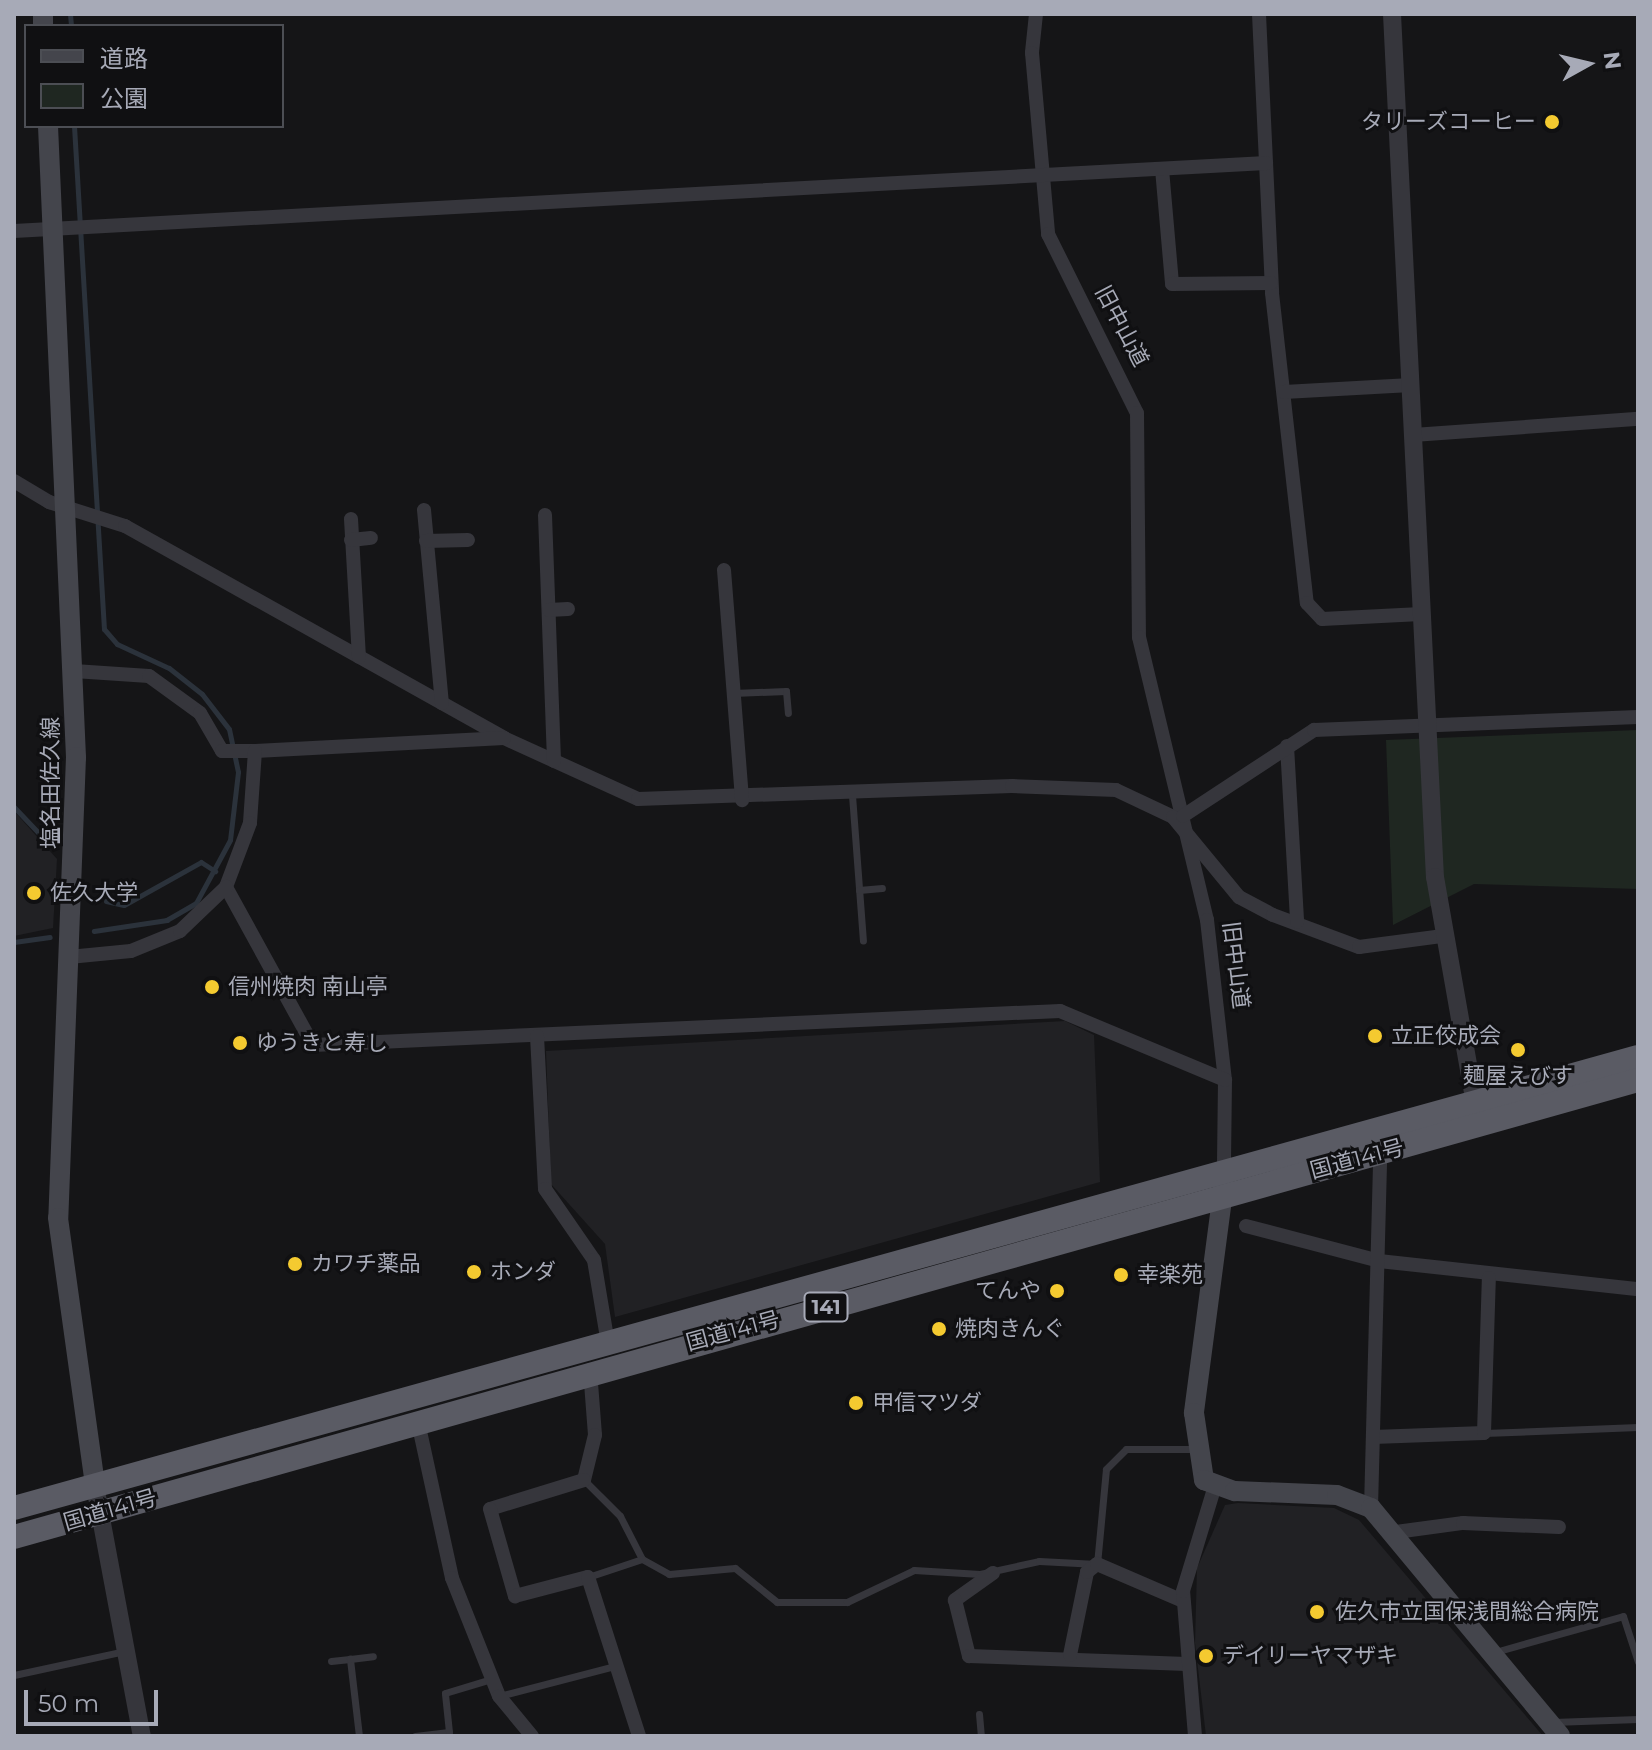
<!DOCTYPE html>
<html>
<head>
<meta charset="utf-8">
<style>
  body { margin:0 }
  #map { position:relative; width:1652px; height:1750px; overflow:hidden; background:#151517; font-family:Montserrat,"Noto Sans JP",sans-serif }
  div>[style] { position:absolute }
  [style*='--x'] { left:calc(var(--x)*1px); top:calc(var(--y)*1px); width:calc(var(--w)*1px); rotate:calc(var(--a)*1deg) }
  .built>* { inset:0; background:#212124 }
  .green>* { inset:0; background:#1f2721 }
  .stream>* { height:5px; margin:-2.5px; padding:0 2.5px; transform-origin:2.5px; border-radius:2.5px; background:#2b323b }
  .service>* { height:7px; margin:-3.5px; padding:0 3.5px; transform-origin:3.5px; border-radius:3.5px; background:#36363c }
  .minor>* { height:14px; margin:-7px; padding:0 7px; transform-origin:7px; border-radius:7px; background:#36363c }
  .tertiary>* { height:18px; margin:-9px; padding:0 9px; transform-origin:9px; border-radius:9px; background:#36363c }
  .secondary>* { height:20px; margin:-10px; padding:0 10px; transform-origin:10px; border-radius:10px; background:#44454c }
  .trunk>* { height:24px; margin:-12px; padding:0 12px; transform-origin:12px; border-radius:12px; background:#5a5b64 }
  .dots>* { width:22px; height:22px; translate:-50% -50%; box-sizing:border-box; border:4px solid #101012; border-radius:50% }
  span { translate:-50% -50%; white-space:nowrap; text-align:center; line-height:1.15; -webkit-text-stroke:6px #101012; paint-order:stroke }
  .shield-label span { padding:2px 6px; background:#101012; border:2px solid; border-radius:6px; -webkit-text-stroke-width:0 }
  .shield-label { font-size:20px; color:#a7aab7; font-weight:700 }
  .poi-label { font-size:22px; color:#a7aab7 }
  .right { translate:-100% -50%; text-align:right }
  .left { translate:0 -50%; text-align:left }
  .street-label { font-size:22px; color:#a7aab7 }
  .frame { position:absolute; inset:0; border:16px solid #a7aab7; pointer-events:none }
  .legend { position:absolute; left:24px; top:24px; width:260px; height:104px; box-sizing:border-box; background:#101012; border:2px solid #4c4e54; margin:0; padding:10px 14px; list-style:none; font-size:24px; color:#a7aab7 }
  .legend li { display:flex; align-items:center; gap:16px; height:40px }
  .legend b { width:40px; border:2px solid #4c4e54 }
  .north { position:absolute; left:1548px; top:24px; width:80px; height:80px; -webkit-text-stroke:6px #101012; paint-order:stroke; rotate:82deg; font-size:22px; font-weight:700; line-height:32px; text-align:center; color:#a7aab7 }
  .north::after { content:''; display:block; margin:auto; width:28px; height:36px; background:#a7aab7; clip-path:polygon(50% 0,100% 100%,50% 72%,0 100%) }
  .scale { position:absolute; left:24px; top:1690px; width:134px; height:36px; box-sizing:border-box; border:4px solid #a7aab7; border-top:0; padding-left:10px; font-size:24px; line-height:28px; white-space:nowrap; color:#a7aab7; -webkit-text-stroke:6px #101012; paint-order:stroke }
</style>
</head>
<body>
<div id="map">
  <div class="built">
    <i style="clip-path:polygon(14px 811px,57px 859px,53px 928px,14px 936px)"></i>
    <i style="clip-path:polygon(1065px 1021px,1094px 1035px,1100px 1182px,615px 1317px,605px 1244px,551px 1184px,546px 1051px)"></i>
    <i style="clip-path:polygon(1238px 1503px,1334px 1508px,1359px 1520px,1543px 1736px,1206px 1736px,1195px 1643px,1197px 1568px,1225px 1505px)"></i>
  </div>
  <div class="green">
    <i style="clip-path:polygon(1638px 730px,1638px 889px,1474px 884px,1393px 925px,1386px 740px)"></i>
  </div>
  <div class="stream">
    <i style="--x:70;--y:14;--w:12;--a:85"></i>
    <i style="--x:74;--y:126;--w:504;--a:86.59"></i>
    <i style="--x:104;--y:629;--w:20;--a:49"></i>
    <i style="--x:117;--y:644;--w:57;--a:24.8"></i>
    <i style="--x:169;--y:668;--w:42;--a:38.2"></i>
    <i style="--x:202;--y:694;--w:44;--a:52.4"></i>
    <i style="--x:229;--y:729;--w:44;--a:78.2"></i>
    <i style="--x:238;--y:772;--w:68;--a:96.7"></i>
    <i style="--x:230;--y:840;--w:72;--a:118.4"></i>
    <i style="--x:196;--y:903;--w:34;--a:150"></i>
    <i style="--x:167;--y:920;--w:74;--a:171.4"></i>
    <i style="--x:14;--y:807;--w:52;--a:46.5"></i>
    <i style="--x:106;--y:901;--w:18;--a:13"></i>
    <i style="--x:124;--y:905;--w:88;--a:-29.2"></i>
    <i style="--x:201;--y:862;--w:17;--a:33"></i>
    <i style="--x:14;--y:942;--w:36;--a:-8"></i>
  </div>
  <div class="service">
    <i style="--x:733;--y:693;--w:53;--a:-2.2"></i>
    <i style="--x:786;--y:691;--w:22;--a:85"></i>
    <i style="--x:852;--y:795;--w:146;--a:85.7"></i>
    <i style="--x:859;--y:890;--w:23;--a:-5"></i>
    <i style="--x:1484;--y:1433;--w:154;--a:-2.2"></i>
    <i style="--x:584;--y:1480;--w:51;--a:45"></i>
    <i style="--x:620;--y:1516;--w:48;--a:62.9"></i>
    <i style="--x:642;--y:1559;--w:31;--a:29"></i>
    <i style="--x:669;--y:1574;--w:66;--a:-5.2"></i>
    <i style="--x:735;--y:1568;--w:54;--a:39"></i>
    <i style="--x:777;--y:1602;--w:70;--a:0"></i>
    <i style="--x:847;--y:1602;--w:74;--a:-25.5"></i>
    <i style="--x:914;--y:1570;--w:66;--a:3.5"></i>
    <i style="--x:980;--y:1574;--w:60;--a:-12.4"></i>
    <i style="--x:1039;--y:1561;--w:58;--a:3"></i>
    <i style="--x:1097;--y:1564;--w:95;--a:-84.6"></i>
    <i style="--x:1106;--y:1469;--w:28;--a:-45"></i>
    <i style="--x:1126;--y:1449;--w:70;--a:0"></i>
    <i style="--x:588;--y:1577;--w:57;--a:-18.4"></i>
    <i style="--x:1495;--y:1652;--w:133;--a:-15.7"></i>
    <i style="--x:1623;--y:1616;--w:48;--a:71.9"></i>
    <i style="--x:331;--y:1661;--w:19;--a:-6"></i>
    <i style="--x:14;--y:1675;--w:114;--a:-12.2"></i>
    <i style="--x:499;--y:1696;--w:116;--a:-14.5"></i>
    <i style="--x:979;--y:1714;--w:22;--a:85"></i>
    <i style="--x:1553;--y:1722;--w:85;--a:-2"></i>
    <i style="--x:359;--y:1736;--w:78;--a:-96.7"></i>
    <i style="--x:350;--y:1659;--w:23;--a:-7"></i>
    <i style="--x:415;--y:1736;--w:34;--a:-7"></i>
    <i style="--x:449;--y:1732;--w:39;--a:-96"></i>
    <i style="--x:445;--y:1693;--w:48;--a:-16.9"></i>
  </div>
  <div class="minor">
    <i style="--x:1036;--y:14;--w:39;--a:96"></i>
    <i style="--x:1032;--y:53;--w:182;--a:84.9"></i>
    <i style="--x:1048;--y:234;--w:200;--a:63.6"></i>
    <i style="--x:1137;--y:413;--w:224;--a:89.5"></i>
    <i style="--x:1139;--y:637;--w:291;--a:76.5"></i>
    <i style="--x:1207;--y:920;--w:161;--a:83.6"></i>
    <i style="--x:1225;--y:1080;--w:88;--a:90.7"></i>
    <i style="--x:1259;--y:14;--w:279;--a:87.3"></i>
    <i style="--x:1272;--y:293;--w:312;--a:83.6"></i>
    <i style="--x:1307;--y:603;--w:22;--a:47"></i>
    <i style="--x:1322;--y:619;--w:99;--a:-2.9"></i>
    <i style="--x:1162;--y:169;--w:115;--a:85"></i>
    <i style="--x:1172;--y:284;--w:99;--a:-0.6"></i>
    <i style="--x:14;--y:231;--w:1254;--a:-3.11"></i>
    <i style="--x:1284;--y:392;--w:127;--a:-3.2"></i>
    <i style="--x:1413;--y:435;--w:226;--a:-4.1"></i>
    <i style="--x:14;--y:481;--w:41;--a:31"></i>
    <i style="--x:49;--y:502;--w:80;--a:17.5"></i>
    <i style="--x:125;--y:526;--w:434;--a:29.2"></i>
    <i style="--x:504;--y:738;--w:147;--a:24.5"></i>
    <i style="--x:638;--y:799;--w:374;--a:-2"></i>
    <i style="--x:1012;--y:786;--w:104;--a:2.2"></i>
    <i style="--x:1116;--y:790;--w:63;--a:25.3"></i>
    <i style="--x:1173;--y:817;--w:104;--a:50.5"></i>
    <i style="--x:1239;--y:897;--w:38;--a:28"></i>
    <i style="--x:1273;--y:915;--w:92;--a:20.4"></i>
    <i style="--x:1359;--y:947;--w:85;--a:-7.5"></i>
    <i style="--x:424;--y:510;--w:194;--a:84.7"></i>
    <i style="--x:545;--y:515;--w:246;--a:87.9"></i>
    <i style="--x:351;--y:519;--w:138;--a:86.7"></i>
    <i style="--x:351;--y:540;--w:20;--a:-6"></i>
    <i style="--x:426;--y:541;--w:42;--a:-1.4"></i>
    <i style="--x:724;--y:570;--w:231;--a:85.5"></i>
    <i style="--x:549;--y:610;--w:19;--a:-3"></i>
    <i style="--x:74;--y:671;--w:75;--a:3.8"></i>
    <i style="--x:149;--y:676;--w:63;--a:36"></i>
    <i style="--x:200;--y:713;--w:44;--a:59.9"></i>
    <i style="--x:222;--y:751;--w:33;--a:0"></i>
    <i style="--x:504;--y:738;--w:249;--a:177"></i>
    <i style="--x:255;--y:751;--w:72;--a:94"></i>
    <i style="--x:250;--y:823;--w:68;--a:110.6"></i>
    <i style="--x:226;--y:887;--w:180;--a:61.2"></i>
    <i style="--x:313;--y:1045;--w:748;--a:-2.61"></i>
    <i style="--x:1060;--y:1011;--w:179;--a:22.7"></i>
    <i style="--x:1287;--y:746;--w:176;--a:86.7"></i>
    <i style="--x:1183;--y:816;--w:157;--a:-33.3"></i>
    <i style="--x:1314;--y:730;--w:324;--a:-2.3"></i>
    <i style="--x:69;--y:957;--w:62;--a:-5.5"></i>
    <i style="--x:131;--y:951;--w:53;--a:-22.2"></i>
    <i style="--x:180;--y:931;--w:64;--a:-43.7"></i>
    <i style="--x:537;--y:1036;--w:153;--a:87"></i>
    <i style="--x:545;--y:1189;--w:86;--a:55.4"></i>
    <i style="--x:594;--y:1260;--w:85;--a:80.5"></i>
    <i style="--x:1246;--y:1226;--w:138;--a:14.7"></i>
    <i style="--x:1379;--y:1261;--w:261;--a:6.2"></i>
    <i style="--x:590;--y:1370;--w:65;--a:85.6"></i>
    <i style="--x:595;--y:1435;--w:46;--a:103.7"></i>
    <i style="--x:584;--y:1480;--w:98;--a:162.9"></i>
    <i style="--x:490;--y:1509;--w:91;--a:74"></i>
    <i style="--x:515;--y:1596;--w:75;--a:-14.6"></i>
    <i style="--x:588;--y:1577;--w:167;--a:72.2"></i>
    <i style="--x:418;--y:1422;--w:160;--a:77.7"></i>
    <i style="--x:452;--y:1578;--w:127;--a:68.3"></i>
    <i style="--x:499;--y:1696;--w:52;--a:50.5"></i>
    <i style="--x:1373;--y:1437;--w:111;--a:-2.1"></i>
    <i style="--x:1484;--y:1433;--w:155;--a:-88.2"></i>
    <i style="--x:1371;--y:1508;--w:354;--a:-88.5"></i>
    <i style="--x:1396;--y:1532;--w:68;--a:-7.7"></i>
    <i style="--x:1463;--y:1523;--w:96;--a:2.4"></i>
    <i style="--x:993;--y:1573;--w:47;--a:144.6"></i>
    <i style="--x:955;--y:1600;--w:58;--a:76"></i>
    <i style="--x:969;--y:1656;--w:218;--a:2.1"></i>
    <i style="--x:1070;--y:1655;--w:85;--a:-78.4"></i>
    <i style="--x:1087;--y:1572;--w:13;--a:-39"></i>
    <i style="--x:1097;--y:1564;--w:94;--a:23.3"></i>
    <i style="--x:1195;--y:1736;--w:145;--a:-94.7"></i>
    <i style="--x:1183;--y:1591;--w:107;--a:-73.1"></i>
  </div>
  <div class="tertiary">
    <i style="--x:1392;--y:14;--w:864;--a:87.15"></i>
    <i style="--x:1435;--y:877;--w:241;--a:80"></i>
    <i style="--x:95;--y:1486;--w:254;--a:79.4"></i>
  </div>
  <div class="secondary">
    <i style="--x:43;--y:14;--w:12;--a:90"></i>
    <i style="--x:48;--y:126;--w:632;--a:87.46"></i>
    <i style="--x:76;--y:757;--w:461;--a:92.2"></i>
    <i style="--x:58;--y:1218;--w:271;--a:82.1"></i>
    <i style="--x:1224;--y:1184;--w:231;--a:97.5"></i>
    <i style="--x:1194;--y:1413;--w:68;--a:81.5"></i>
    <i style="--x:1204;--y:1480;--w:33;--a:20"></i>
    <i style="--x:1235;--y:1491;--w:102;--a:2.2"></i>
    <i style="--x:1337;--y:1495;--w:36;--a:21"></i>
    <i style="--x:1371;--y:1508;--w:296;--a:50.3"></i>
  </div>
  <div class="trunk">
    <i style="--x:14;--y:1508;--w:1685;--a:-15.52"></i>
    <i style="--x:14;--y:1537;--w:1687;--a:-15.72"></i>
  </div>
  <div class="dots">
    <i style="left:1552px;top:122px;background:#f4ca30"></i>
    <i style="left:34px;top:893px;background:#f4ca30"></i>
    <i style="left:212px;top:987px;background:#f4ca30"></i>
    <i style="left:1375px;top:1036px;background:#f4ca30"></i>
    <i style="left:240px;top:1043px;background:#f4ca30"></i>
    <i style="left:1518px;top:1050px;background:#f4ca30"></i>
    <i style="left:295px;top:1264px;background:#f4ca30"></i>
    <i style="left:474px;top:1272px;background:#f4ca30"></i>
    <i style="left:1121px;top:1275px;background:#f4ca30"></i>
    <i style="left:1057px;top:1291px;background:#f4ca30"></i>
    <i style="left:939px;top:1329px;background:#f4ca30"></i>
    <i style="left:856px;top:1403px;background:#f4ca30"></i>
    <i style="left:1317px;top:1612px;background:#f4ca30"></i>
    <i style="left:1206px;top:1656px;background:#f4ca30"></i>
  </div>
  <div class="shield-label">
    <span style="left:826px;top:1307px">141</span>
  </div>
  <div class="poi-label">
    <span class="right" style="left:1536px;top:122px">タリーズコーヒー</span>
    <span class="left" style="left:50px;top:893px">佐久大学</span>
    <span class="left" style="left:228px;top:987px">信州焼肉 南山亭</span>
    <span class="left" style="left:1391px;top:1036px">立正佼成会</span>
    <span class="left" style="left:256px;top:1043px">ゆうきと寿し</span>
    <span style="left:1518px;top:1076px">麺屋えびす</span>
    <span class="left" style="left:311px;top:1264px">カワチ薬品</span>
    <span class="left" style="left:490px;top:1272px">ホンダ</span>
    <span class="left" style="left:1137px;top:1275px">幸楽苑</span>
    <span class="right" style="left:1041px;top:1291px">てんや</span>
    <span class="left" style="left:955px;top:1329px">焼肉きんぐ</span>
    <span class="left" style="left:872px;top:1403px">甲信マツダ</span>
    <span class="left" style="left:1335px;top:1612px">佐久市立国保浅間総合病院</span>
    <span class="left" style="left:1222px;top:1656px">デイリーヤマザキ</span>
  </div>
  <div class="street-label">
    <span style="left:1122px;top:326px;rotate:62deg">旧中山道</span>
    <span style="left:51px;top:783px;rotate:-90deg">塩名田佐久線</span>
    <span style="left:1236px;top:965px;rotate:83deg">旧中山道</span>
    <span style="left:1357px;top:1159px;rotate:-15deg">国道141号</span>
    <span style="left:733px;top:1331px;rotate:-15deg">国道141号</span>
    <span style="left:110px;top:1510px;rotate:-16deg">国道141号</span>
  </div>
  <div class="frame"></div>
  <ul class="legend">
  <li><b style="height:10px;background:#44454c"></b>道路</li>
  <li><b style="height:22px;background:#1f2721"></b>公園</li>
  </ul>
  <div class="north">N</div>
  <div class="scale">50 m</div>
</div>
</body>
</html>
